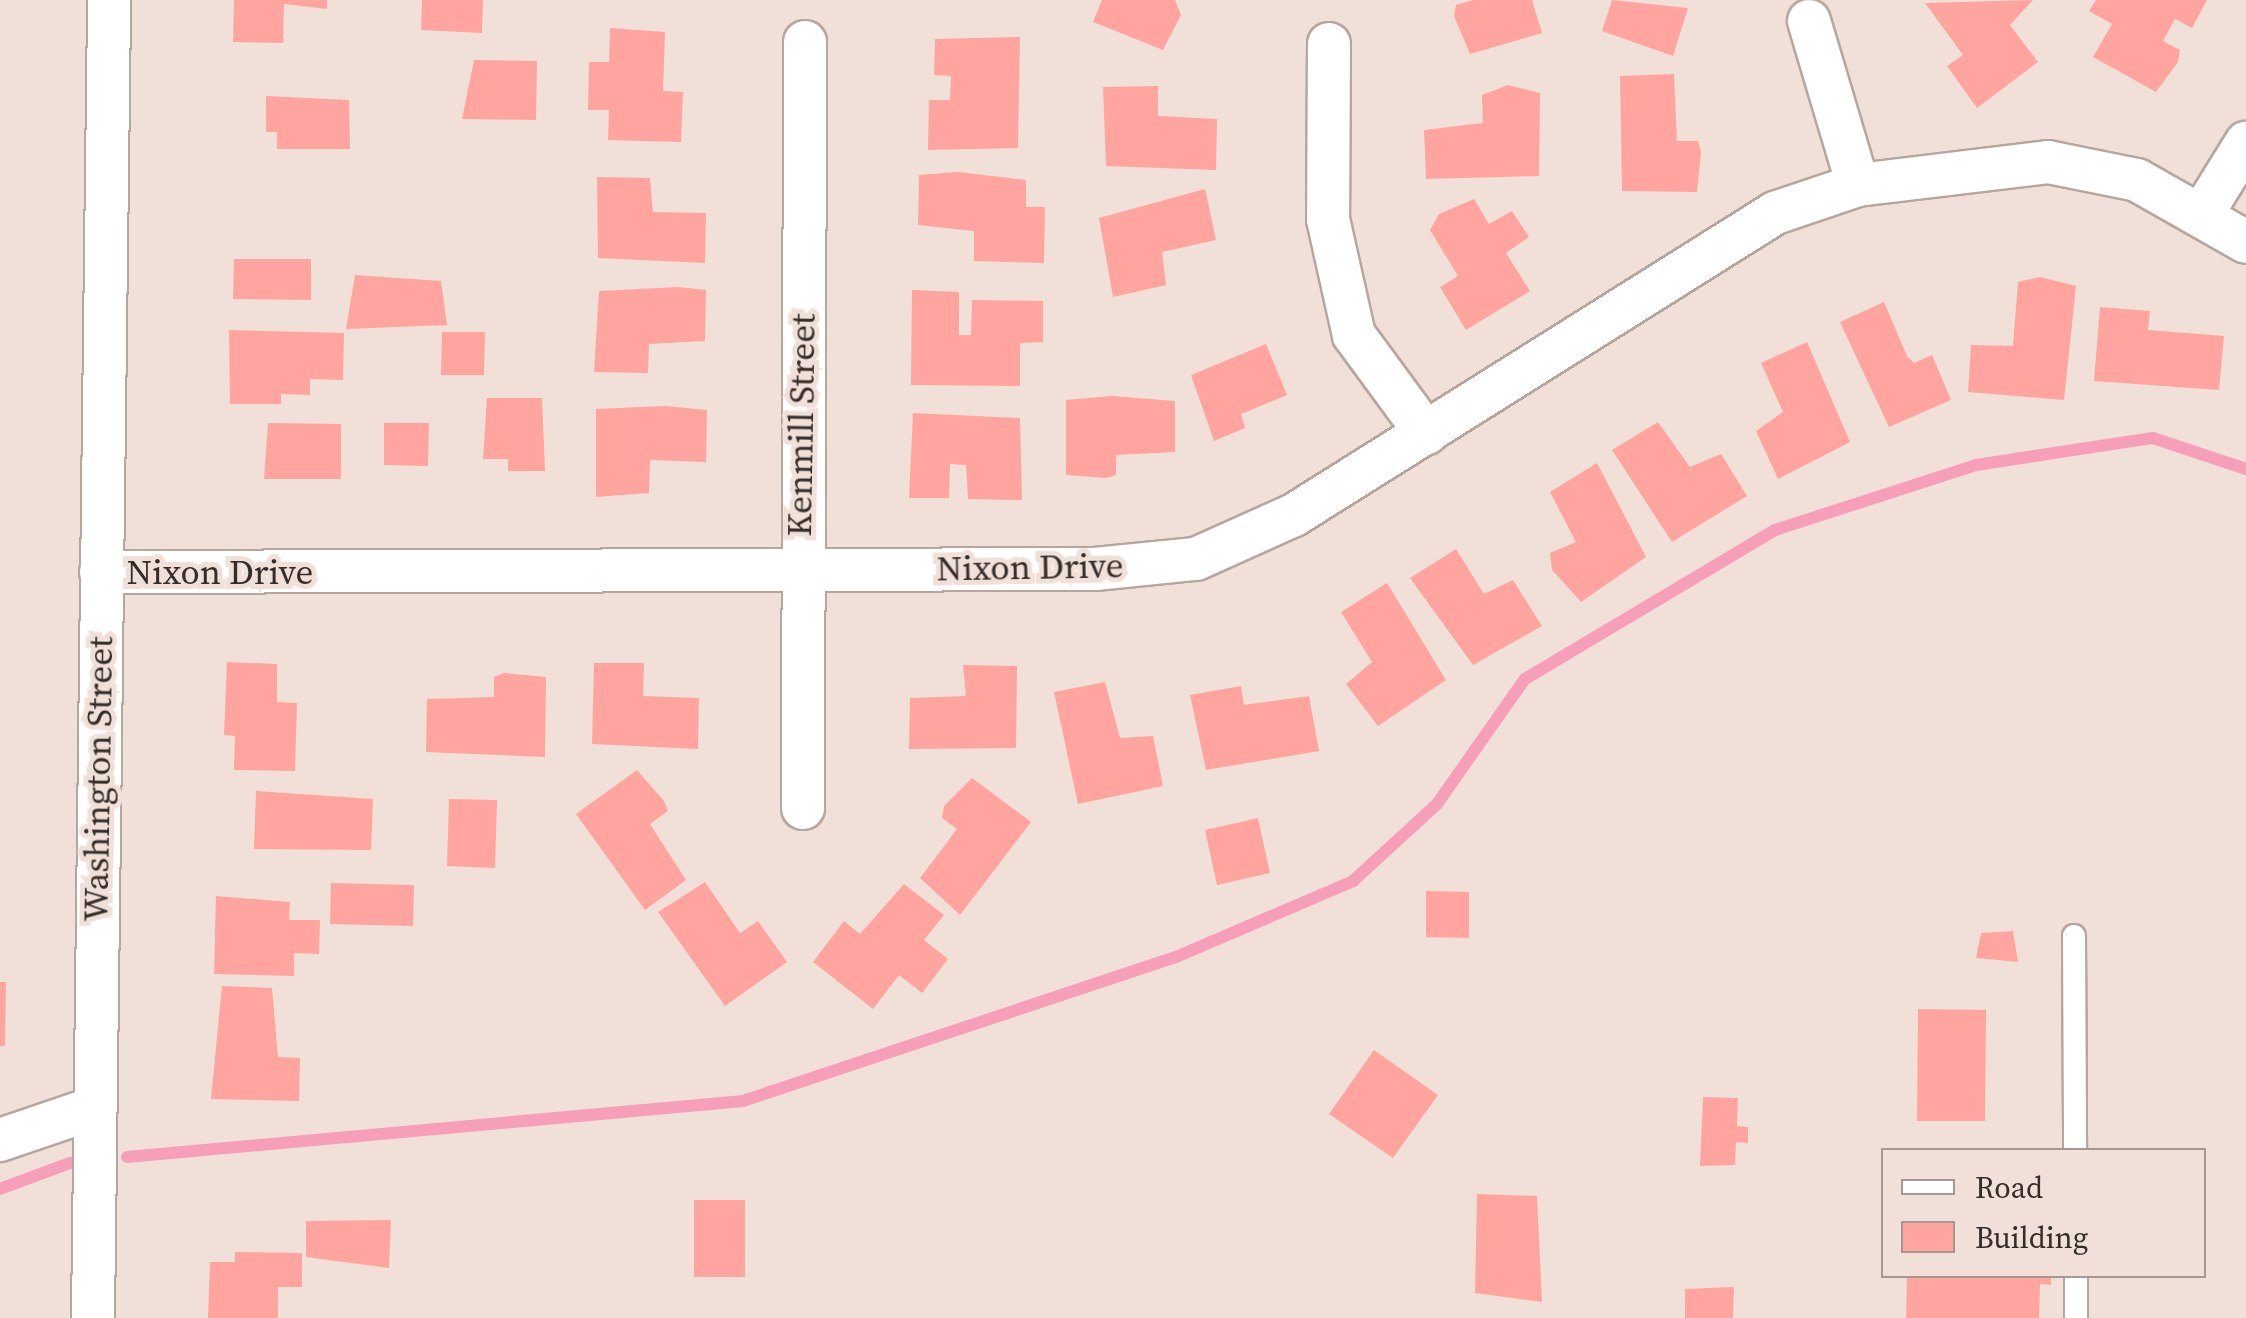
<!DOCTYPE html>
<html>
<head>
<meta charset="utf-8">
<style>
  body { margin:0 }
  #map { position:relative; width:2246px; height:1318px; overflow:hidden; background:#f1e0d8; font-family:"Source Serif 4",serif }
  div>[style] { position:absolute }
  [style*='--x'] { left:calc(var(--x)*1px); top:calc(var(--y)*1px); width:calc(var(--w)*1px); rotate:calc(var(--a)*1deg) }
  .stream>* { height:12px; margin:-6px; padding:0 6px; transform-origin:6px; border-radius:6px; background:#f79fb9 }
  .building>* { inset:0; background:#ffa49f }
  .roads { filter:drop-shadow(2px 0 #b6a69e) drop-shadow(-2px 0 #b6a69e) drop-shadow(0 2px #b6a69e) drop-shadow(0 -2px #b6a69e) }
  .lane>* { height:22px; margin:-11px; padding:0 11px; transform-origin:11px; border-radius:11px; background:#fff }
  .street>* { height:42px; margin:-21px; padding:0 21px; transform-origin:21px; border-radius:21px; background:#fff }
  span { translate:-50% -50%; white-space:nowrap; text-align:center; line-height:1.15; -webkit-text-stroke:10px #f1e0d8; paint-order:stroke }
  .street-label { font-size:35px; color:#342d2a }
  .legend { position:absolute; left:1881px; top:1148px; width:325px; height:130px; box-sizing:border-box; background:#f1e0d8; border:2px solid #a59892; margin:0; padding:12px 18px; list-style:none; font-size:30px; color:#342d2a }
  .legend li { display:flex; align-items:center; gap:20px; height:50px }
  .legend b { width:50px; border:2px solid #a59892 }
</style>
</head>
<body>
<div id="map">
  <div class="stream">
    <i style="--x:127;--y:1157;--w:619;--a:-5.19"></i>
    <i style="--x:743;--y:1101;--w:456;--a:-18.4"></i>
    <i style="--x:1176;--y:957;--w:193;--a:-23.2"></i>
    <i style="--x:1353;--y:881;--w:114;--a:-42.5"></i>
    <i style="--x:1437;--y:804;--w:153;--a:-54.9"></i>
    <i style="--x:1525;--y:679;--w:291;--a:-30.8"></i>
    <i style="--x:1775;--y:530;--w:211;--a:-17.9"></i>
    <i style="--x:1976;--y:465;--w:179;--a:-8.7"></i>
    <i style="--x:2153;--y:438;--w:98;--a:18.4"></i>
    <i style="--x:0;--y:1189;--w:75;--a:-20.4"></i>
  </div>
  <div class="building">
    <i style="clip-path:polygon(234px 0,327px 0,327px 9px,284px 4px,283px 43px,233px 42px)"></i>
    <i style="clip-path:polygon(422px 0,483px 0,482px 33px,421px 30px)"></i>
    <i style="clip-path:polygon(1102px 0,1175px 0,1181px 15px,1163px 50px,1093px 22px)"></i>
    <i style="clip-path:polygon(1474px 0,1532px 0,1542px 33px,1470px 54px,1454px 16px,1456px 5px)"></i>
    <i style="clip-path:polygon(1612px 0,1688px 8px,1673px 56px,1602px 31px)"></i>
    <i style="clip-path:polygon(2033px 0,2010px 25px,2038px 62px,1977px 108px,1947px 66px,1963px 55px,1925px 3px)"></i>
    <i style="clip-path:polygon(2096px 0,2207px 0,2192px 28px,2175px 19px,2163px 41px,2180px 50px,2178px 62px,2156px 92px,2093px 57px,2112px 24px,2089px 11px)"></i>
    <i style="clip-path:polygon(610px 28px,665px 32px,663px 91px,683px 92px,681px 142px,608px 140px,609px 110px,588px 110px,589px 62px,609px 62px)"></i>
    <i style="clip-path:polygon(1020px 37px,1018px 148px,928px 150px,929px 100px,950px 100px,951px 76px,934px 75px,935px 39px)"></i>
    <i style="clip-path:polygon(474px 60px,537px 61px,536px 120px,462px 119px)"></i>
    <i style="clip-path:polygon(1674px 74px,1677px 141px,1698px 141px,1701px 152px,1697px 192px,1622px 191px,1620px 76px)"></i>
    <i style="clip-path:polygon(1508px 85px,1540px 93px,1539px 176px,1426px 179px,1424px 130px,1483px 123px,1482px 95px)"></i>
    <i style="clip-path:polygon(1158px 86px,1158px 116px,1217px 119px,1216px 170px,1106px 166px,1103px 87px)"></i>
    <i style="clip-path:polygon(266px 96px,349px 100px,350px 149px,277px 149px,277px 132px,266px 132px)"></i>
    <i style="clip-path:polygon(957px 172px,1026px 180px,1026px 207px,1045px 207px,1044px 263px,974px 261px,974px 231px,918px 225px,919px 175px)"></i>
    <i style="clip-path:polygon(597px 177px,650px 178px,653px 212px,706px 213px,705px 263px,598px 258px)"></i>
    <i style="clip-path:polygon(1205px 189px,1216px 240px,1162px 252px,1166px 285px,1113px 297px,1099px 218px)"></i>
    <i style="clip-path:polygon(1474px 199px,1489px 224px,1512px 211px,1529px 237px,1506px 253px,1530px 291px,1466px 330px,1440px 287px,1458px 276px,1430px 230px,1439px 214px)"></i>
    <i style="clip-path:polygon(234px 259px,311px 259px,311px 300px,233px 299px)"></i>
    <i style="clip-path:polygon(355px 275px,441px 281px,447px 325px,346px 329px)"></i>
    <i style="clip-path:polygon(2040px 277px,2076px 286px,2064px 400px,1968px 392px,1971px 345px,2013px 346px,2018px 282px)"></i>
    <i style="clip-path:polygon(678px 287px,706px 290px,705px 341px,649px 344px,648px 373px,594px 372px,599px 291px)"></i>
    <i style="clip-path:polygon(912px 290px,959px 292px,959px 335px,971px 335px,972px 300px,1043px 301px,1043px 342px,1020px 343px,1020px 386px,911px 385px)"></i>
    <i style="clip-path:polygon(1884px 302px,1907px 356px,1914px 363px,1932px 355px,1951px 400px,1889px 427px,1840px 322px)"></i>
    <i style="clip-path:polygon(2100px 307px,2150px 311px,2148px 330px,2224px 336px,2219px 390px,2094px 381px)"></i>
    <i style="clip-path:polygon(229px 330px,344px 333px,343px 380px,310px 379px,310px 395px,281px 394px,281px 404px,230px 404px)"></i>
    <i style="clip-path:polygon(442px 332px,485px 332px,484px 375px,441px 375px)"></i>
    <i style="clip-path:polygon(1807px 342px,1850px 442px,1778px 479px,1756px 431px,1783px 412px,1761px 363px)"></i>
    <i style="clip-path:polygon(1266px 344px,1287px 395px,1241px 414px,1245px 428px,1214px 441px,1191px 375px)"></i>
    <i style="clip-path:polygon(1112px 396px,1175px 401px,1175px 452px,1116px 455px,1116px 475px,1106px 478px,1066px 475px,1066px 400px)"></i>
    <i style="clip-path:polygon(487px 398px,542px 398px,545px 471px,508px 471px,508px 459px,483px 459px)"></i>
    <i style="clip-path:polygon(665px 406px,707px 410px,706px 462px,650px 460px,649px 493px,596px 497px,596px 409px)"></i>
    <i style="clip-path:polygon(913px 413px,1020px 418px,1022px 500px,968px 499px,966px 465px,950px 464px,949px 498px,909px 498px)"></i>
    <i style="clip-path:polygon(1658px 422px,1690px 467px,1721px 454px,1747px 496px,1672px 542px,1612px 450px)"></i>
    <i style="clip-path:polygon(268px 423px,341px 424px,341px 479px,264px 479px)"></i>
    <i style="clip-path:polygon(384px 423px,429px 423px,428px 466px,384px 465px)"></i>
    <i style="clip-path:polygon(1597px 463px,1646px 557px,1581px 602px,1552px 570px,1550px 553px,1576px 542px,1550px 492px)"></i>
    <i style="clip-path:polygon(1456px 549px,1484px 594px,1513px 580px,1542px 626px,1473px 665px,1410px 578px)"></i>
    <i style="clip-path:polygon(1387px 583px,1446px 680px,1378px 726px,1346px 684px,1372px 662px,1341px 612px)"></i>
    <i style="clip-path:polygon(227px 662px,277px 664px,277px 702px,297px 703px,295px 771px,234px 770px,235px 736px,224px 735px)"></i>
    <i style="clip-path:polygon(594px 663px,644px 663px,643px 696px,699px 698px,698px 749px,592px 744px)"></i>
    <i style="clip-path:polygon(963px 665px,1017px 666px,1016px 748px,909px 749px,910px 698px,966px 696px)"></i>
    <i style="clip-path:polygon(504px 673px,546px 677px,545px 757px,426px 752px,427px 699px,494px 697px,494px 677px)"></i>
    <i style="clip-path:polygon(1105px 682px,1120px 738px,1153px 736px,1163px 786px,1078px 804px,1054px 692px)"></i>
    <i style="clip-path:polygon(1241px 686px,1244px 705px,1309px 696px,1319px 751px,1206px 770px,1190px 695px)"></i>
    <i style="clip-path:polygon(637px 770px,664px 801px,668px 811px,650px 824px,686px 880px,645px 910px,576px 814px)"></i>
    <i style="clip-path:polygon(972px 778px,1031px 822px,960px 915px,920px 878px,957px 829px,942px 818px,944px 806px)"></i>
    <i style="clip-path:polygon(256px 791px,373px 799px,371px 850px,254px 849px)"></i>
    <i style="clip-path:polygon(449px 799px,497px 800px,495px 868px,447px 866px)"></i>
    <i style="clip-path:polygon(1258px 818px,1270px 873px,1217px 885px,1205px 830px)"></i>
    <i style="clip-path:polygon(705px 882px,740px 933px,758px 921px,787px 962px,725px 1006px,658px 912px)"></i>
    <i style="clip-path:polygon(331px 883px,414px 885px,413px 926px,330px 924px)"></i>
    <i style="clip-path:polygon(904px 884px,944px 915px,924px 940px,948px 959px,922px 993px,899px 975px,873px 1009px,813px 962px,844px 921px,860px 934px)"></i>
    <i style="clip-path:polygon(1426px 891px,1469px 892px,1469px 938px,1426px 937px)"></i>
    <i style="clip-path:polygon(216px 896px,290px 902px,289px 920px,320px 920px,319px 954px,294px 953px,294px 976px,214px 974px)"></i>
    <i style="clip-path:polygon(2013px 931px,2018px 962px,1976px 958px,1981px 933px)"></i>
    <i style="clip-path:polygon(0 982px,6px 982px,5px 1046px,0 1046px)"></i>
    <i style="clip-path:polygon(222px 986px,272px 988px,278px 1057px,300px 1058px,299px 1101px,211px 1099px)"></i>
    <i style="clip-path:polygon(1918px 1009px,1986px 1010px,1985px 1121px,1917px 1121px)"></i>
    <i style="clip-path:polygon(1374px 1050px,1438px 1095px,1393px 1158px,1329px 1114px)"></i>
    <i style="clip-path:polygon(1703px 1097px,1738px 1098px,1737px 1126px,1748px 1127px,1748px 1143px,1736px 1142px,1735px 1165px,1700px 1166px)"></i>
    <i style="clip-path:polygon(1477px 1194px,1537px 1196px,1542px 1302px,1475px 1293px)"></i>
    <i style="clip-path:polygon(694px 1200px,745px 1200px,745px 1277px,694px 1277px)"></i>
    <i style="clip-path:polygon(391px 1220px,389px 1268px,306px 1257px,306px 1221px)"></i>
    <i style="clip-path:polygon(235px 1252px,302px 1253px,302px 1287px,278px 1287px,278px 1318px,208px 1318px,210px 1262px,235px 1262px)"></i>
    <i style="clip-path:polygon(1907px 1276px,2051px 1276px,2051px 1285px,2040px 1284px,2039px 1318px,1906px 1318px)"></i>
    <i style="clip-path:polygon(1734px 1287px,1733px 1318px,1685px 1318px,1685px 1289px)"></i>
  </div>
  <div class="roads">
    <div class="lane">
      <i style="--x:2074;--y:936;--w:214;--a:89.7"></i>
      <i style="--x:2076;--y:1276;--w:42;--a:90"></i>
    </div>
    <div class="street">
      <i style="--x:1809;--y:21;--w:171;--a:73.4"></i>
      <i style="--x:1329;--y:44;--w:175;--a:90.3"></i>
      <i style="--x:1328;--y:219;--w:119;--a:77.4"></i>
      <i style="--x:1354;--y:335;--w:122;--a:53.7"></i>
      <i style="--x:2202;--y:214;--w:84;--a:-58.2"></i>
      <i style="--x:101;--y:572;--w:994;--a:-0.17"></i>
      <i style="--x:1095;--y:569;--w:101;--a:-5.7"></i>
      <i style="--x:1196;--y:559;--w:107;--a:-24.2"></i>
      <i style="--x:1294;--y:515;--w:568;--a:-32.12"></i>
      <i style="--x:1775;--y:213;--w:88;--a:-18.6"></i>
      <i style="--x:1858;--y:185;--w:191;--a:-6.9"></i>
      <i style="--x:2048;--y:162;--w:91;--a:11.4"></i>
      <i style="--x:2137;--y:180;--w:125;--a:29.6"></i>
      <i style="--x:803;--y:808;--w:766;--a:-89.85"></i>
      <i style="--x:0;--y:1140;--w:99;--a:-18.8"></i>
      <i style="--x:93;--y:1318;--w:1318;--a:-89.3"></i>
    </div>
  </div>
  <div class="street-label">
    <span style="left:801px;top:425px;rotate:-89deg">Kenmill Street</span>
    <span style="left:1030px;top:567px;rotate:-1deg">Nixon Drive</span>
    <span style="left:220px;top:572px">Nixon Drive</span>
    <span style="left:98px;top:779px;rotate:-89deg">Washington Street</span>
  </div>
  <ul class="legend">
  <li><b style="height:12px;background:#fff"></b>Road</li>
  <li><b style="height:28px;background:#ffa49f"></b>Building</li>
  </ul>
</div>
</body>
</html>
